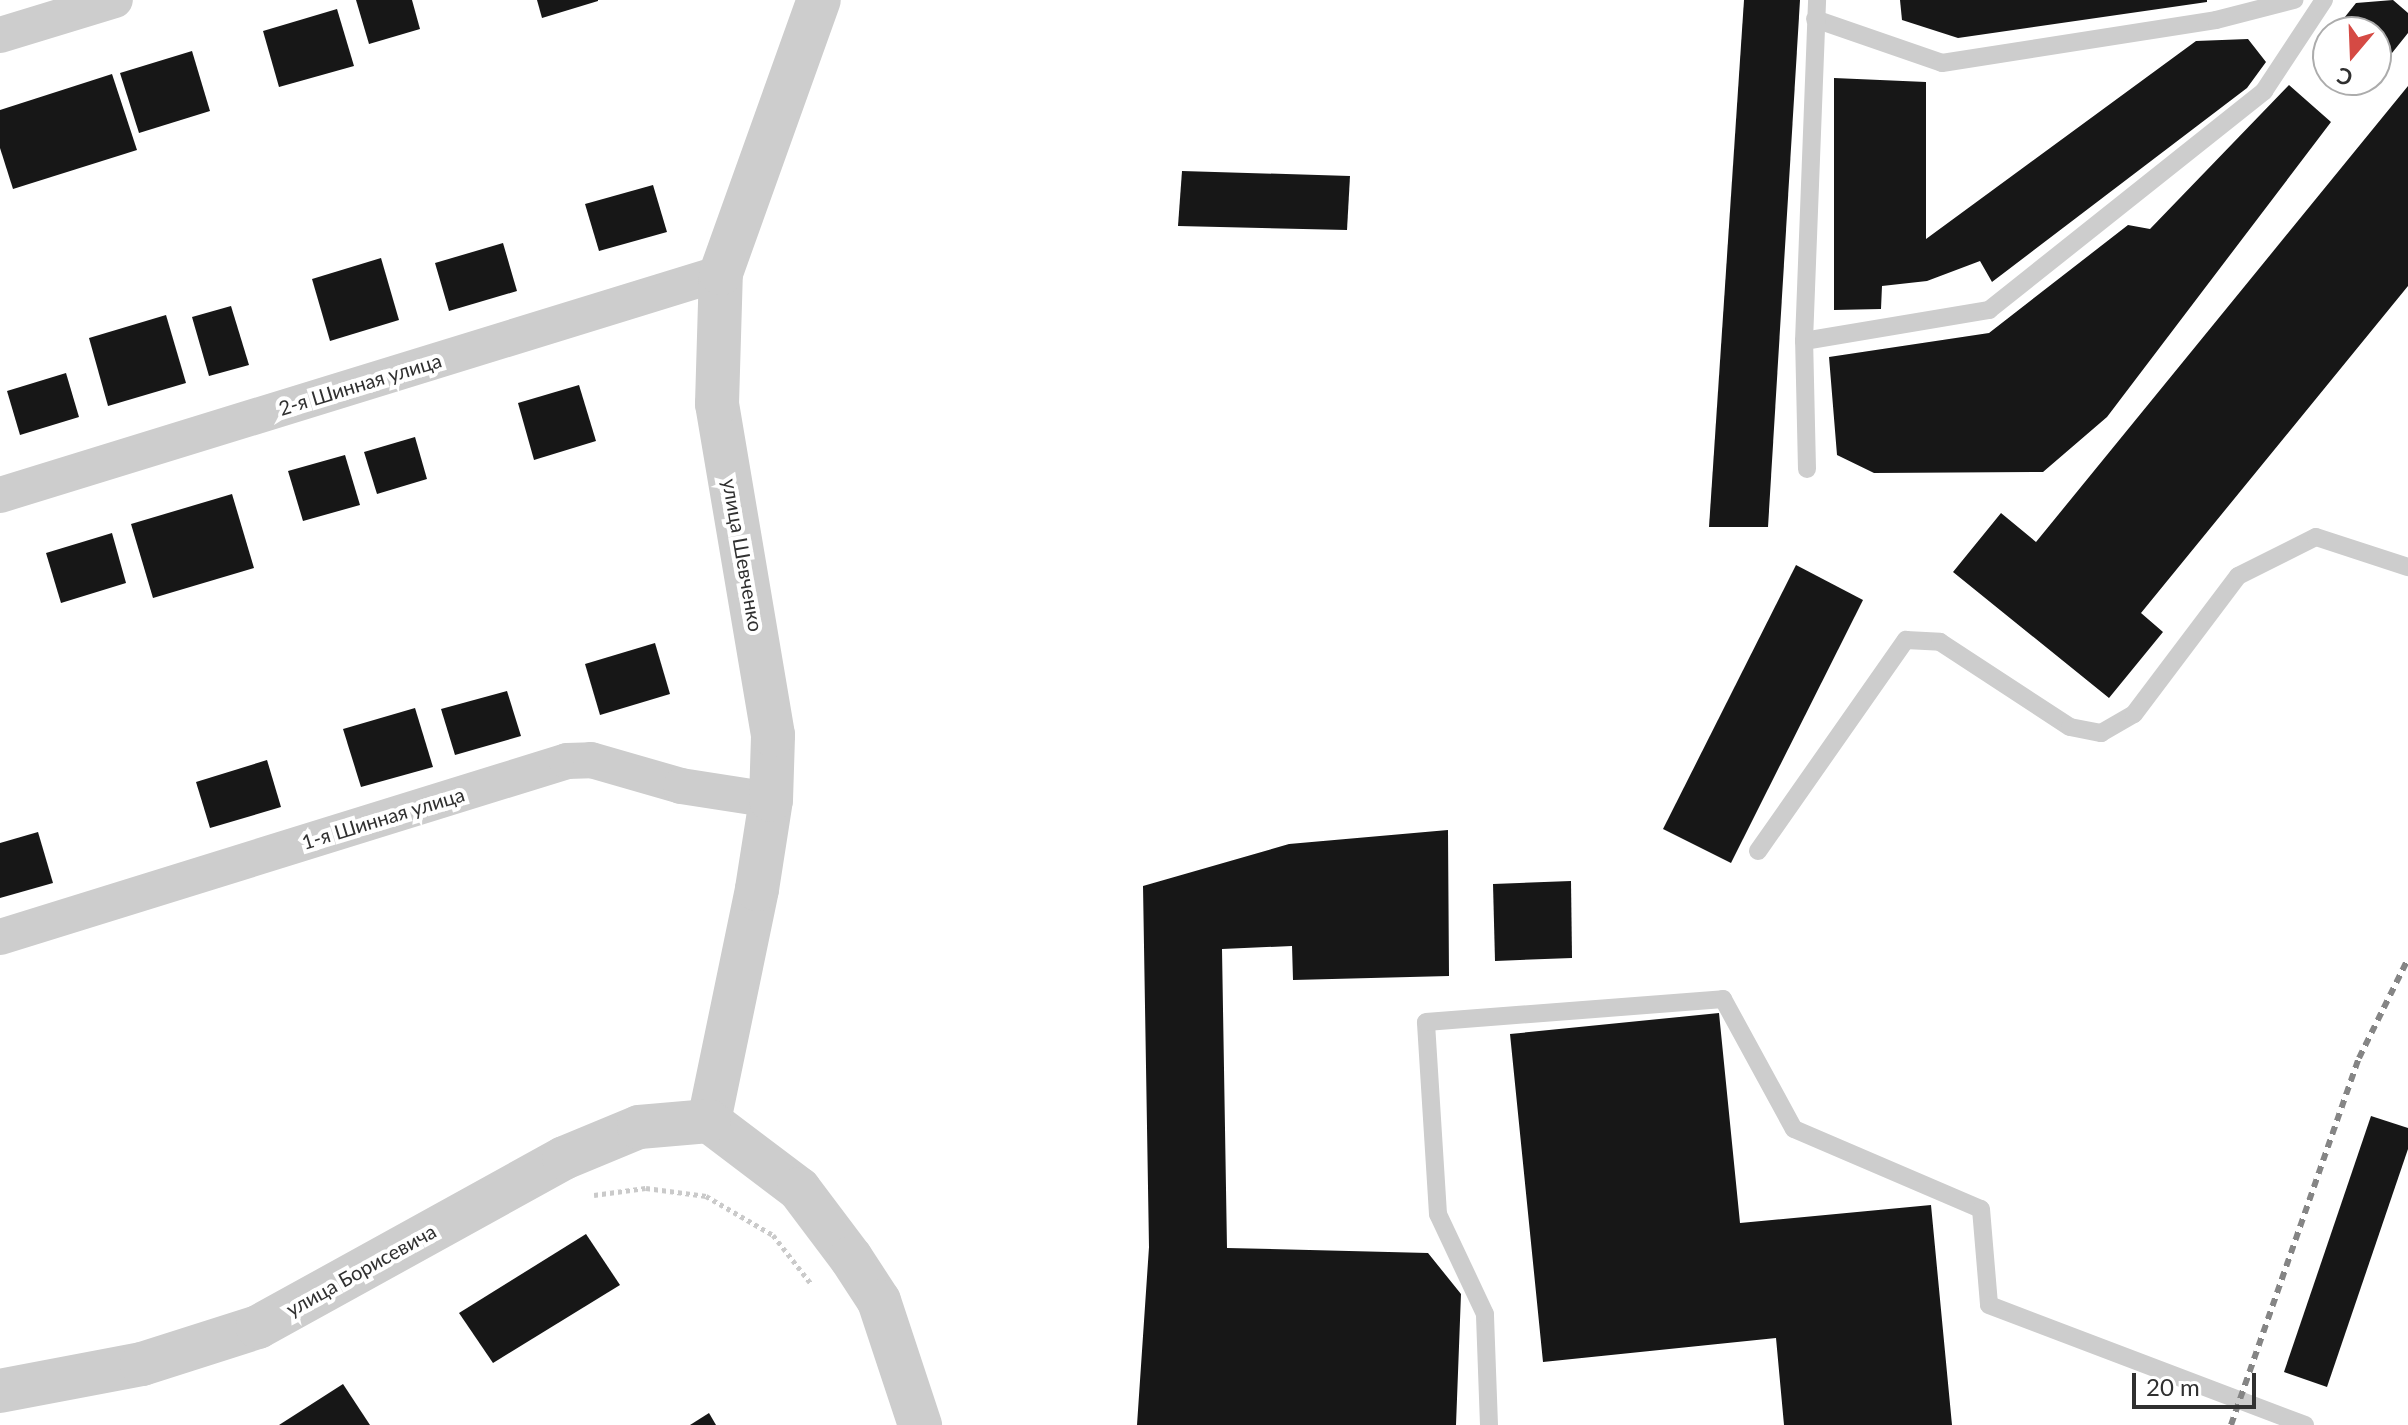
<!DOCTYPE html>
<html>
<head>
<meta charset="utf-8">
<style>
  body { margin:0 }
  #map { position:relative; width:2408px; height:1425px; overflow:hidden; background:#fff; font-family:Lato,sans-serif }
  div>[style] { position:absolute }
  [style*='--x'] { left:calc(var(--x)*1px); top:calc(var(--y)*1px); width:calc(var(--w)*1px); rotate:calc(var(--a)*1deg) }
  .building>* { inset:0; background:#171717 }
  .path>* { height:5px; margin-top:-2.5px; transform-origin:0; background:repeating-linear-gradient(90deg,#cacaca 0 4px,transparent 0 8px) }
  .service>* { height:18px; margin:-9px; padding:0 9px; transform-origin:9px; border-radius:9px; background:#cdcdcd }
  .minor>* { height:36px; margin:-18px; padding:0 18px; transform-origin:18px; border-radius:18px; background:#cdcdcd }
  .tertiary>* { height:44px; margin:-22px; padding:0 22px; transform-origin:22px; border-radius:22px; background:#cdcdcd }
  .rail>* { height:6px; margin-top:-3px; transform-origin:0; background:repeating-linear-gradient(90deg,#858585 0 8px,transparent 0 14px) }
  span { translate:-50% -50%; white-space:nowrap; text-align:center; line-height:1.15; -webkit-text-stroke:8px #fff; paint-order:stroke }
  .street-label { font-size:20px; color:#303030 }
  .north { position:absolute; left:2312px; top:16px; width:80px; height:80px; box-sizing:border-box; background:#fff; border:2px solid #acacac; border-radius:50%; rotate:199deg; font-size:22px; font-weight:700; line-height:32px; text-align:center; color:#303030 }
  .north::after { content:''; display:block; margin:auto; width:28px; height:36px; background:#d54a44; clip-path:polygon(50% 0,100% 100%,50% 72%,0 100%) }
  .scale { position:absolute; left:2132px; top:1373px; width:124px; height:36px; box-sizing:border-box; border:4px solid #303030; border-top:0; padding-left:10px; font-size:24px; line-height:28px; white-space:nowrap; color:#303030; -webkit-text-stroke:6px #fff; paint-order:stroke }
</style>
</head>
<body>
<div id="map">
  <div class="building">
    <i style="clip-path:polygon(356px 0,412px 0,420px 29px,369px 44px)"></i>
    <i style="clip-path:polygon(537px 0,598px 0,598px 1px,542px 18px)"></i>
    <i style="clip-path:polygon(1744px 0,1800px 0,1768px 527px,1709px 527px)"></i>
    <i style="clip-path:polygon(1900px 0,2207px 0,2207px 2px,1958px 38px,1902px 20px)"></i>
    <i style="clip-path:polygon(2393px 0,2408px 13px,2408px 33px,2376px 73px,2376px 32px,2333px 32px,2356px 3px)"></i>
    <i style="clip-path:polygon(337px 9px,354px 66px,279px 87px,263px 31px)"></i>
    <i style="clip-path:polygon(2328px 38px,2328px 59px,2317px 52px)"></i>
    <i style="clip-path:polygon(2248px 39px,2266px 62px,2247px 88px,1992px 282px,1980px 261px,1927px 281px,1882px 286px,1881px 309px,1834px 310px,1834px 78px,1926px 82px,1926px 239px,2196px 41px)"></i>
    <i style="clip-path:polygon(192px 51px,210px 111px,139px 133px,120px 73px)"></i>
    <i style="clip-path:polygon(112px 74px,137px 150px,13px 189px,0 148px,0 110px)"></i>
    <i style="clip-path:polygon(2289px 85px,2331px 122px,2107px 417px,2043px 472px,1874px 473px,1837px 455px,1829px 357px,1989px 333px,2128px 225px,2150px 229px)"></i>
    <i style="clip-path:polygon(2408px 86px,2408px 286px,2141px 613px,2163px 632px,2109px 698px,1953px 572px,2001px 513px,2036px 542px)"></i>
    <i style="clip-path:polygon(1182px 171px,1350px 176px,1347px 230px,1178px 226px)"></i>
    <i style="clip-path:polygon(653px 185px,667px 232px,599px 251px,585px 204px)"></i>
    <i style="clip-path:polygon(503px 243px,517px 291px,449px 311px,435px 263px)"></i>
    <i style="clip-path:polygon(381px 258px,399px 320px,330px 341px,312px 279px)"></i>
    <i style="clip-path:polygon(231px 306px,249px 365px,209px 376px,192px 317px)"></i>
    <i style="clip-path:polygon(166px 315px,186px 383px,108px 406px,89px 338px)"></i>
    <i style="clip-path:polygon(66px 373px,79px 417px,20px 435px,7px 391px)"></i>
    <i style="clip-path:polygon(579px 385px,596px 441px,534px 460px,518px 403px)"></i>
    <i style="clip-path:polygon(415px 437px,427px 479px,377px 494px,364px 452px)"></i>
    <i style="clip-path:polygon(345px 455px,360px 505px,303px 521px,288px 471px)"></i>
    <i style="clip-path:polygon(232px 494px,254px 568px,153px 598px,131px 524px)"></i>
    <i style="clip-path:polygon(112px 533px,126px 583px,61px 603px,46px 553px)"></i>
    <i style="clip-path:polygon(1796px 565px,1863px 600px,1731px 863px,1663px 829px)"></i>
    <i style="clip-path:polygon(655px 643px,670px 694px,600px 715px,585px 664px)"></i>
    <i style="clip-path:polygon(507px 691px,521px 736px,455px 755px,441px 709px)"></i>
    <i style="clip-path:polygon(415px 708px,433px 767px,361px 787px,343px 729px)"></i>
    <i style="clip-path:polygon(267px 760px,281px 807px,210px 828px,196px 782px)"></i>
    <i style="clip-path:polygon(1448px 830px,1449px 976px,1293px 980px,1292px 946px,1222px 949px,1227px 1248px,1428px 1253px,1461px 1294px,1456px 1425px,1137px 1425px,1149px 1247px,1143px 886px,1289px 844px)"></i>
    <i style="clip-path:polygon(38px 832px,53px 883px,0 898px,0 843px)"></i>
    <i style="clip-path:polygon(1571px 881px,1572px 958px,1495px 961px,1493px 884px)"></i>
    <i style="clip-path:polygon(1719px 1013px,1740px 1223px,1931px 1205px,1952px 1425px,1784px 1425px,1776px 1338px,1543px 1362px,1510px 1034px)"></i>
    <i style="clip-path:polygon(2371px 1116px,2408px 1128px,2408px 1149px,2327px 1387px,2284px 1372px)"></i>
    <i style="clip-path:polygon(586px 1234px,620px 1285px,493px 1363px,459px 1313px)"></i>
    <i style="clip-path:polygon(343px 1384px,370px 1425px,279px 1425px)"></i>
    <i style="clip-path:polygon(709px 1413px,716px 1425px,690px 1425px)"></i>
  </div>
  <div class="path">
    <i style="--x:594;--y:1195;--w:52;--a:-7.7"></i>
    <i style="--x:646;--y:1188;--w:61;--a:7.6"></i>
    <i style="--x:706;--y:1196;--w:78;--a:30.2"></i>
    <i style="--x:773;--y:1235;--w:63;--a:52"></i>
  </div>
  <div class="service">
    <i style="--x:1815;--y:19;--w:134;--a:19.1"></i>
    <i style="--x:1942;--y:63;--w:277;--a:-8.9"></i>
    <i style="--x:2216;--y:20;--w:81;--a:-14.4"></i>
    <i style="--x:1804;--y:341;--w:188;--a:-9.5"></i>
    <i style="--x:1989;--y:310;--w:352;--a:-38.5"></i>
    <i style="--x:2264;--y:91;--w:109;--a:-56.6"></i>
    <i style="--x:1807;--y:469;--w:128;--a:-91.3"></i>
    <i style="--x:1804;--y:341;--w:341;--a:-87.8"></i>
    <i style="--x:1758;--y:851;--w:258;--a:-55"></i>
    <i style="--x:1906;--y:640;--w:34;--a:3"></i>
    <i style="--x:1940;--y:642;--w:155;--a:33.2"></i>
    <i style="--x:2070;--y:727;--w:32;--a:11"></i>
    <i style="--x:2101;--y:733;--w:38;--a:-30"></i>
    <i style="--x:2134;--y:714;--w:173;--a:-53"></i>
    <i style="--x:2238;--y:576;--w:87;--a:-26.6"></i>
    <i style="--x:2316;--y:537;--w:97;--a:18.1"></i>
    <i style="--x:1489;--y:1425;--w:111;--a:-92.1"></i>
    <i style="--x:1485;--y:1314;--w:110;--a:-115.2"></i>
    <i style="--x:1438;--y:1214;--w:192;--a:-93.6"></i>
    <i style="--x:1426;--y:1022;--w:298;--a:-4.4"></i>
    <i style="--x:1723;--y:999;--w:148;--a:61.4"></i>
    <i style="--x:1794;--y:1129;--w:203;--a:23.2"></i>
    <i style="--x:1981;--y:1209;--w:96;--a:85.2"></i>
    <i style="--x:1989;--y:1305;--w:338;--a:20.8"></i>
  </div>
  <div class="minor">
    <i style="--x:0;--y:35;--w:120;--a:-16.9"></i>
    <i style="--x:0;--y:495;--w:754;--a:-17.11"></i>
    <i style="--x:0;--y:937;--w:594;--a:-17.24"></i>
    <i style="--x:567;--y:761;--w:24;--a:-2"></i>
    <i style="--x:591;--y:760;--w:94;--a:16.1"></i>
    <i style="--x:681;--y:786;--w:91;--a:8.8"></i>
  </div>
  <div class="tertiary">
    <i style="--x:709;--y:1121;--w:237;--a:-78.3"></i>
    <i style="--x:757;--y:889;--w:90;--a:-81.1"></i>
    <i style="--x:771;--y:800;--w:65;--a:-88.2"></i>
    <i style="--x:773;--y:735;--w:336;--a:-99.6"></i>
    <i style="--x:717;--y:404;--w:131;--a:-88.3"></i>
    <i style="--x:721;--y:273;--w:290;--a:-70.3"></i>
    <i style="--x:709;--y:1121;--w:113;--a:37.1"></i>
    <i style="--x:799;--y:1189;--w:86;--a:53"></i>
    <i style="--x:851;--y:1258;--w:51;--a:56.9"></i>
    <i style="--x:879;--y:1301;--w:131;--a:71.7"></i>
    <i style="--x:0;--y:1391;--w:145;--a:-10.8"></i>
    <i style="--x:142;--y:1364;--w:122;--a:-17.7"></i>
    <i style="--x:258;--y:1327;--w:350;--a:-28.9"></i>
    <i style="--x:564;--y:1158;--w:81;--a:-22.5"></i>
    <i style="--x:639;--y:1127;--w:70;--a:-4.9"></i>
  </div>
  <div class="rail">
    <i style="--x:2231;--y:1425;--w:389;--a:-70.8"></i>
    <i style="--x:2359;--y:1058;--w:110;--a:-63.7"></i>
  </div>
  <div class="street-label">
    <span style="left:360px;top:384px;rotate:-17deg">2-я Шинная улица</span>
    <span style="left:743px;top:555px;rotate:80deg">улица Шевченко</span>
    <span style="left:383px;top:818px;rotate:-17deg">1-я Шинная улица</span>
    <span style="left:361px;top:1270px;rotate:-29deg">улица Борисевича</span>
  </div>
  <div class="north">С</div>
  <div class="scale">20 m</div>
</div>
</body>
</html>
